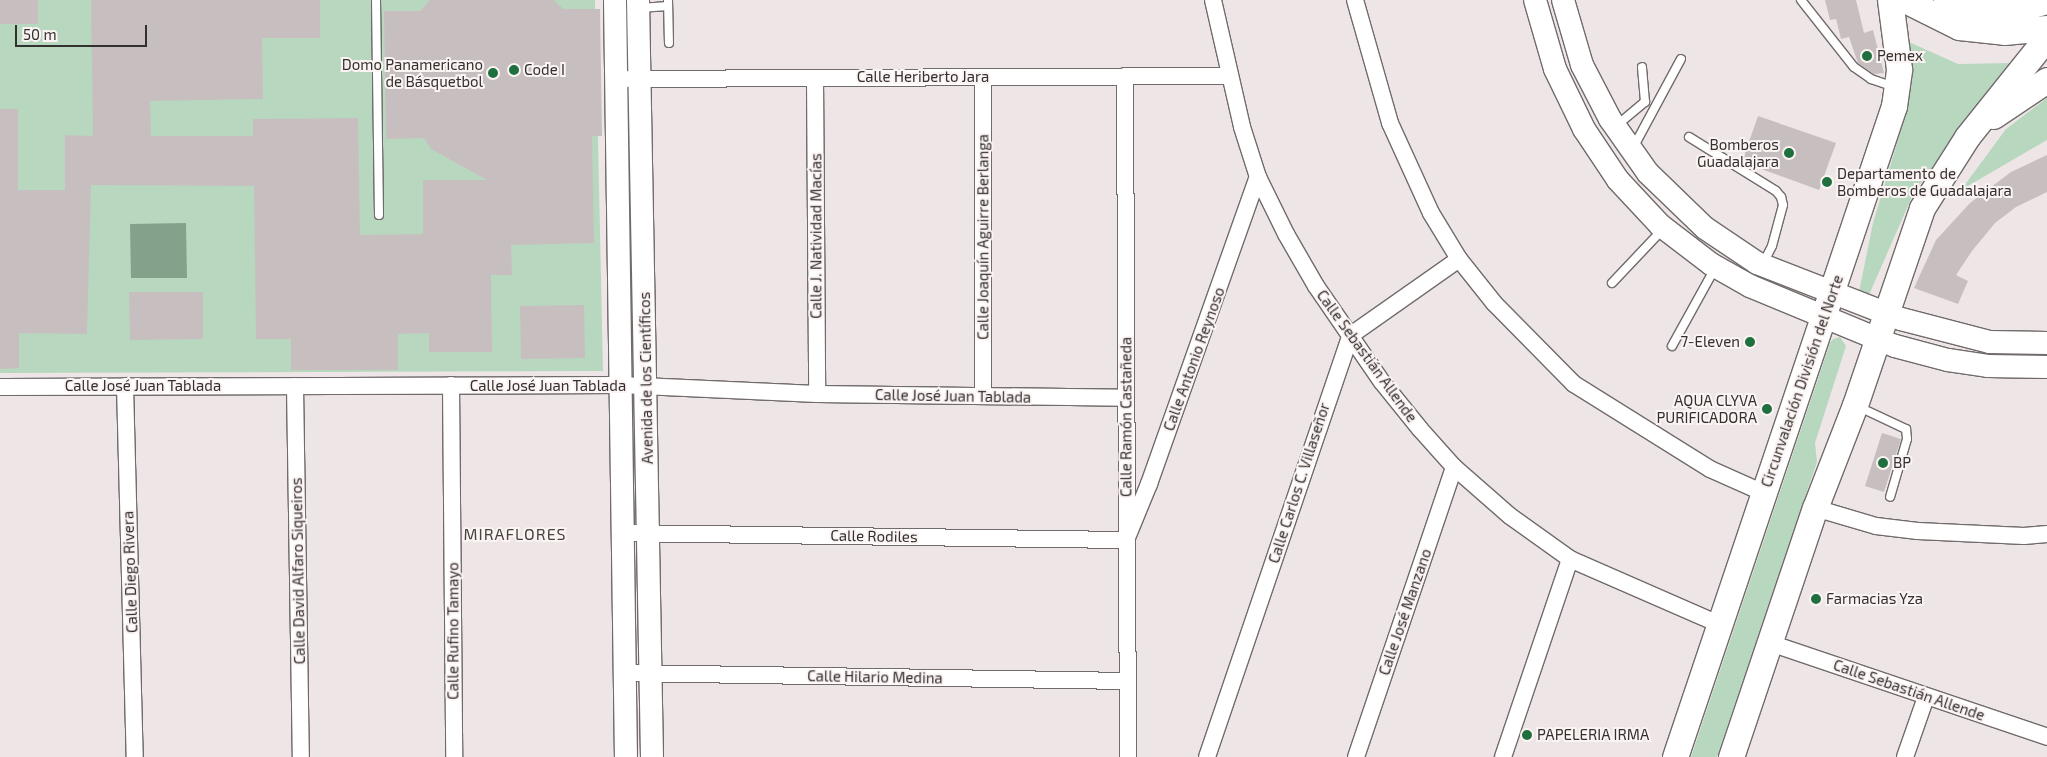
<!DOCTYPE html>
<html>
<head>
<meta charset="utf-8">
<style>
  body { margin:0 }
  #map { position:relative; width:2047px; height:757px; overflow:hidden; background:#eee6e6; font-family:"Exo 2",sans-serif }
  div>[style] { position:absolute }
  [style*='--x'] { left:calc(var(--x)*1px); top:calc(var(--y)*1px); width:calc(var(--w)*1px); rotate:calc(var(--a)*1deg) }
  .green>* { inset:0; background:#b8d7bf }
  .water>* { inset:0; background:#84a28b }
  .building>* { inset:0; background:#c7bfbf }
  .roads { filter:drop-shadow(1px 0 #716b6a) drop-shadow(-1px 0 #716b6a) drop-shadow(0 1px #716b6a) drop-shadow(0 -1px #716b6a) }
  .lane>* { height:8px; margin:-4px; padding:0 4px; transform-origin:4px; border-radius:4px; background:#fff }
  .street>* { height:16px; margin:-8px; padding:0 8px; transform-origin:8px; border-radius:8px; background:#fff }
  .secondary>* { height:22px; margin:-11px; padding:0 11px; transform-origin:11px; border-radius:11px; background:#fff }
  .primary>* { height:25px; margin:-12.5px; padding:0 12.5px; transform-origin:12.5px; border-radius:12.5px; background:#fff }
  .dots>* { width:14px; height:14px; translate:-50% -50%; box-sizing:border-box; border:2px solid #fcf4f3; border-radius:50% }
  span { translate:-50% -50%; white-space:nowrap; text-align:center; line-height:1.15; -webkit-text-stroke:4px #fcf4f3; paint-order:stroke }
  .poi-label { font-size:15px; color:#333030 }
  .left { translate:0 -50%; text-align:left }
  .right { translate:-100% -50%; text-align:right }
  .street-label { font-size:15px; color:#333030 }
  .neighbourhood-label { font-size:16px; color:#484241; letter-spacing:1px }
  .scale { position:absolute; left:15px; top:25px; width:132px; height:22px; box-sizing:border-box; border:2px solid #333030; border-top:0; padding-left:6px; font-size:15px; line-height:18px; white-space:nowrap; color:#333030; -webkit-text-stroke:4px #fcf4f3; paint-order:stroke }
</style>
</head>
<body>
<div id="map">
  <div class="green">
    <i style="clip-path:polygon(0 0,595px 0,603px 371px,0 373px)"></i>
    <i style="clip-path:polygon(1909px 42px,1958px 64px,2012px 63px,1914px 192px,1869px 295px,1859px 292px,1873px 223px,1909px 103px)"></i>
    <i style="clip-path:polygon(2047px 98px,2047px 140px,1961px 190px,2006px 129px)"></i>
    <i style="clip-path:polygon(1840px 337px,1846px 346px,1815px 443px,1817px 462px,1717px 757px,1691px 757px,1830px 343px,1833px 339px)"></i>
  </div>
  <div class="water">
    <i style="clip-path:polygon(186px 223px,187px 278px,131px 278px,130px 224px)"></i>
  </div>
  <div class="building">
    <i style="clip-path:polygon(0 0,38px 0,38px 24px,0 24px)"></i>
    <i style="clip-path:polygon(91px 0,320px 0,320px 38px,262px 38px,263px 99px,150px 101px,151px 136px,253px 136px,253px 119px,358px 118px,360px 235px,423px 234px,423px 180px,487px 180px,431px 149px,424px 138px,386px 139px,384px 11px,420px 11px,430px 0,554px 0,563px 9px,600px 9px,602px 136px,592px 136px,594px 243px,511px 245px,512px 275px,491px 275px,492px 352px,429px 352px,429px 333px,398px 334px,398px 370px,291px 370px,291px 339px,256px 339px,254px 186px,91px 185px,87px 334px,19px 333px,19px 368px,0 369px,0 109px,18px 109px,18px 190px,65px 190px,65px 135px,93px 136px)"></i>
    <i style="clip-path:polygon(1825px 0,1856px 0,1864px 33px,1873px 30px,1884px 73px,1874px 74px,1858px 63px,1849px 37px,1841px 39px,1836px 19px,1830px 20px)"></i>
    <i style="clip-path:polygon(1758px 116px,1836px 143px,1819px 190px,1742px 162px)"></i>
    <i style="clip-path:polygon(2047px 155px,2047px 192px,2016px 207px,1995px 223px,1972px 251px,1956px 275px,1968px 281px,1958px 304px,1914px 288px,1936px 240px,1970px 203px,2011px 172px)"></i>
    <i style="clip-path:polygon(129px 292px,203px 292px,203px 339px,130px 340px)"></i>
    <i style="clip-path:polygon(584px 305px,585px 358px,521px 359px,520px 306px)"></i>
    <i style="clip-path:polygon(1882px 433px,1901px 439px,1884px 492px,1865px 486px)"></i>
  </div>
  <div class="roads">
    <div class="lane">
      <i style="--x:376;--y:0;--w:215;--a:89.2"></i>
      <i style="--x:668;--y:0;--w:43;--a:88.7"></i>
      <i style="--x:1801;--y:0;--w:85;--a:51.7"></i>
      <i style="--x:1854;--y:67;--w:21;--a:35"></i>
      <i style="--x:1871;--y:79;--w:24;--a:19"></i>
      <i style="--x:640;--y:8;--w:28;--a:-4"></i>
      <i style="--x:1616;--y:126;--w:38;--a:-40"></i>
      <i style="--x:1645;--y:102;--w:35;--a:-95"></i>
      <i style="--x:1689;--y:137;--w:102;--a:31.8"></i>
      <i style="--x:1776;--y:191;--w:8;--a:50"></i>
      <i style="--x:1781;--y:197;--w:8;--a:76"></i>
      <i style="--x:1783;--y:205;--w:42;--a:105"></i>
      <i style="--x:1772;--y:246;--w:18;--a:117"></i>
      <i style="--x:1633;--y:148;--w:101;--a:-61.7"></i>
      <i style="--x:1612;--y:283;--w:74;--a:-46.6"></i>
      <i style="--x:1672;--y:346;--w:89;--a:-61.1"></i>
      <i style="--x:1859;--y:407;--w:52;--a:25.1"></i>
      <i style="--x:1906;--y:429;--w:10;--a:84"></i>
      <i style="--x:1907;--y:439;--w:60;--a:106.3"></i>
    </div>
    <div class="street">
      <i style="--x:1213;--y:0;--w:130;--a:77.1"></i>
      <i style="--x:1242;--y:127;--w:52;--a:72.3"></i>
      <i style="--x:1258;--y:177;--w:64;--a:63.8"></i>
      <i style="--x:1286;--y:234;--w:60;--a:60"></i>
      <i style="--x:1316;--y:286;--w:116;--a:55.5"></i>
      <i style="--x:1382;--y:382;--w:60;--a:51"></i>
      <i style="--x:1420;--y:429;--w:51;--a:48.2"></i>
      <i style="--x:1454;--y:467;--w:74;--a:41.2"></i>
      <i style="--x:1510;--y:516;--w:74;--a:35.6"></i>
      <i style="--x:1570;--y:559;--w:163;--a:23.6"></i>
      <i style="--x:1355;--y:0;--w:128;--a:74.1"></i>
      <i style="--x:1390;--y:123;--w:99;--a:65.5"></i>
      <i style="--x:1431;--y:213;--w:54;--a:58.7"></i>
      <i style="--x:1459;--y:259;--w:56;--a:51.5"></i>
      <i style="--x:1494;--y:303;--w:114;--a:45.4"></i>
      <i style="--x:1574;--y:384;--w:160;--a:32"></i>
      <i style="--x:1710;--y:469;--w:59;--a:24"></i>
      <i style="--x:1125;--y:76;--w:681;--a:89.75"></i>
      <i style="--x:983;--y:77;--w:319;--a:90"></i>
      <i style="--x:815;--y:78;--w:316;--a:89.6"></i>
      <i style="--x:629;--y:79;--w:600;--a:-0.29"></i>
      <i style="--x:451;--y:385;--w:372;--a:89.5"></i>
      <i style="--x:125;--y:386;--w:371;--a:88.5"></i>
      <i style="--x:295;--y:386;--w:371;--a:89.1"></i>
      <i style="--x:0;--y:387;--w:620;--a:-0.18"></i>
      <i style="--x:620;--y:385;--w:197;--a:2.6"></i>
      <i style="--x:817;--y:394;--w:309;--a:0.7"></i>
      <i style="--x:1815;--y:508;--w:64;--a:16.4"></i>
      <i style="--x:1876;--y:526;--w:42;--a:6.8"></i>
      <i style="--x:1918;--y:531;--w:106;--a:2.7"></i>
      <i style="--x:2024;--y:536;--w:23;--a:-5"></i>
      <i style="--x:622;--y:533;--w:504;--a:0.8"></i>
      <i style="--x:1126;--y:540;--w:61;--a:-67.7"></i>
      <i style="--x:1149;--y:484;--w:326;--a:-70.5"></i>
      <i style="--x:1770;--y:643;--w:293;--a:18.7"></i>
      <i style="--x:625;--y:673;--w:501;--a:0.91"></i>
      <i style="--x:1207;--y:757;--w:446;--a:-71.2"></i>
      <i style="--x:1351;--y:335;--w:132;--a:-35.1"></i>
      <i style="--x:1356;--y:757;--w:306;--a:-71.3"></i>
      <i style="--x:1503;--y:757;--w:209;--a:-71.3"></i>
      <i style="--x:1905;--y:757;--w:64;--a:-70.7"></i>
    </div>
    <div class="secondary">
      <i style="--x:615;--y:0;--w:757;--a:89.17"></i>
      <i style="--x:638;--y:0;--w:757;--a:88.94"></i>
      <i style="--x:1535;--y:0;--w:72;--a:73.8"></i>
      <i style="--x:1555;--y:69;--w:67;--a:64.2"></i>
      <i style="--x:1584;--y:129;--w:61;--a:56.3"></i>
      <i style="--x:1618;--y:180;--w:62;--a:47"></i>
      <i style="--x:1660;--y:225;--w:64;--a:37.4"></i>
      <i style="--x:1711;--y:264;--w:45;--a:29.4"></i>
      <i style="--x:1750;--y:286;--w:157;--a:22.5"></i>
      <i style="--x:1895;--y:346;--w:55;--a:14.8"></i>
      <i style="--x:1948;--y:360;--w:40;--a:8.5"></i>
      <i style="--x:1988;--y:366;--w:59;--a:1"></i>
      <i style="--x:1563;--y:0;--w:68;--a:73.7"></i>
      <i style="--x:1582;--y:65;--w:61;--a:62.6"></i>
      <i style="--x:1610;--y:119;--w:66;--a:54.9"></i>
      <i style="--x:1648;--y:173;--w:79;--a:44"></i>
      <i style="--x:1705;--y:228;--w:63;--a:33.9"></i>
      <i style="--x:1757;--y:263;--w:155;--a:21.3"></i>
      <i style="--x:1901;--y:319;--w:92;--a:14.5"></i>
      <i style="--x:1990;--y:342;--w:57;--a:1"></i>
    </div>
    <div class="primary">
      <i style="--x:1905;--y:0;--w:60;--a:26.6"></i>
      <i style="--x:1959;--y:27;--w:45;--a:6.3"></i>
      <i style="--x:2004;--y:32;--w:43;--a:-5.3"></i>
      <i style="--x:1946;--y:0;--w:37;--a:17"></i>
      <i style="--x:1981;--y:11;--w:27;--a:2"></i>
      <i style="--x:2008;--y:12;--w:41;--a:-15.8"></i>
      <i style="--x:1993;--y:116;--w:65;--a:-33.7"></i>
      <i style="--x:1675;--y:757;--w:687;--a:-71.41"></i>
      <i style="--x:1894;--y:106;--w:37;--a:-82"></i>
      <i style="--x:1899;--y:69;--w:70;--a:-97.4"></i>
      <i style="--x:1731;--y:757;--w:263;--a:-71.4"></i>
      <i style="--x:1815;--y:508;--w:110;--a:-68.8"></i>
      <i style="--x:1855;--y:405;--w:208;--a:-71.2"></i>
      <i style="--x:1922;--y:208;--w:84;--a:-57.6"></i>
      <i style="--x:1967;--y:137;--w:128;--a:-51.3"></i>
    </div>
  </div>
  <div class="dots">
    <i style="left:1867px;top:56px;background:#206f3f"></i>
    <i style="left:514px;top:70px;background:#206f3f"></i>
    <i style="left:493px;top:73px;background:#206f3f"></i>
    <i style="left:1789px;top:153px;background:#206f3f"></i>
    <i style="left:1827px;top:182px;background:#206f3f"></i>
    <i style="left:1750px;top:342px;background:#206f3f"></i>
    <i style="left:1767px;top:409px;background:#206f3f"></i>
    <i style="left:1883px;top:463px;background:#206f3f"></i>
    <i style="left:1816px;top:599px;background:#206f3f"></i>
    <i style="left:1527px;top:735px;background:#206f3f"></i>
  </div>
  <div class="poi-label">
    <span class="left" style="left:1877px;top:56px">Pemex</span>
    <span class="right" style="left:483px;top:73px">Domo Panamericano<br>de Básquetbol</span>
    <span class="left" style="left:524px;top:70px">Code I</span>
    <span class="right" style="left:1779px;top:153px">Bomberos<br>Guadalajara</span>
    <span class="left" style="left:1837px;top:182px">Departamento de<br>Bomberos de Guadalajara</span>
    <span class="right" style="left:1740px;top:342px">7-Eleven</span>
    <span class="right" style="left:1757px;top:409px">AQUA CLYVA<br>PURIFICADORA</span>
    <span class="left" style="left:1893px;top:463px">BP</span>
    <span class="left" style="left:1826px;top:599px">Farmacias Yza</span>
    <span class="left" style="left:1537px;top:735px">PAPELERIA IRMA</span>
  </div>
  <div class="street-label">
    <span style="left:923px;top:77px">Calle Heriberto Jara</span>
    <span style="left:816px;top:236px;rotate:-90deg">Calle J. Natividad Macías</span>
    <span style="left:983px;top:237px;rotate:-90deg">Calle Joaquín Aguirre Berlanga</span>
    <span style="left:1367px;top:356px;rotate:54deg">Calle Sebastián Allende</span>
    <span style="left:1194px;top:359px;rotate:-70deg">Calle Antonio Reynoso</span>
    <span style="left:646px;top:378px;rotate:-91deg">Avenida de los Científicos</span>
    <span style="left:1802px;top:381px;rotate:-71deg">Circunvalación División del Norte</span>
    <span style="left:143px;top:386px">Calle José Juan Tablada</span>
    <span style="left:548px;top:386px">Calle José Juan Tablada</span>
    <span style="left:953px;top:396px;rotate:1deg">Calle José Juan Tablada</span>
    <span style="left:1126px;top:417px;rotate:-90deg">Calle Ramón Castañeda</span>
    <span style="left:1299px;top:483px;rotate:-72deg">Calle Carlos C. Villaseñor</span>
    <span style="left:874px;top:536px;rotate:1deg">Calle Rodiles</span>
    <span style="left:298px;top:571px;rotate:-91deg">Calle David Alfaro Siqueiros</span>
    <span style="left:130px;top:572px;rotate:-92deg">Calle Diego Rivera</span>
    <span style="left:1405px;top:612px;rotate:-71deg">Calle José Manzano</span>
    <span style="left:453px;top:631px;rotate:-90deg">Calle Rufino Tamayo</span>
    <span style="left:875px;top:677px;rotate:1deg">Calle Hilario Medina</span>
    <span style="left:1909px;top:690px;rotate:19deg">Calle Sebastián Allende</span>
  </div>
  <div class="neighbourhood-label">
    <span style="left:515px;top:534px">MIRAFLORES</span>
  </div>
  <div class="scale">50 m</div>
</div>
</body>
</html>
